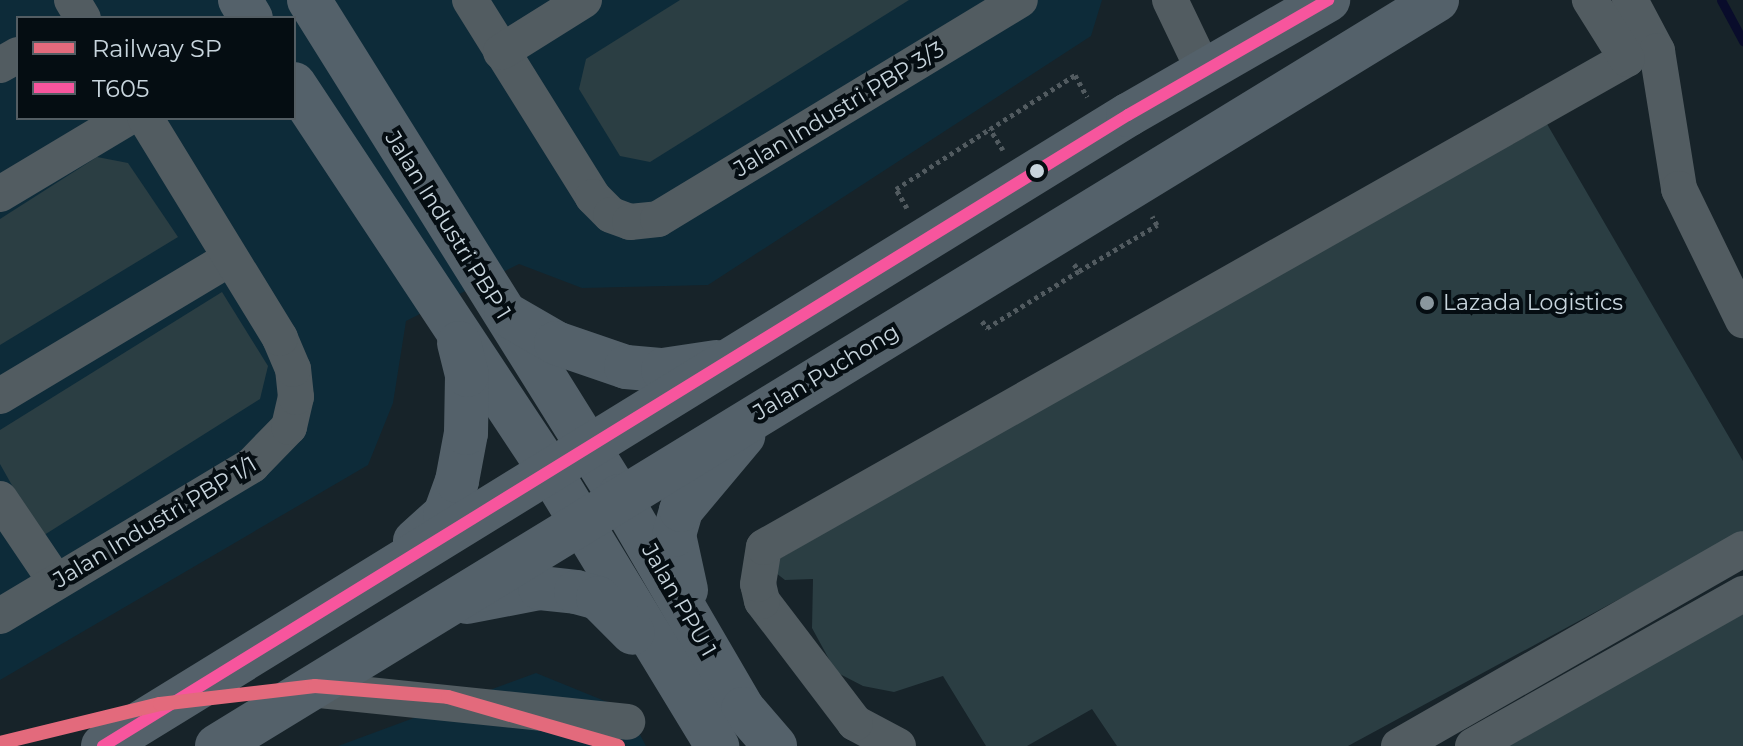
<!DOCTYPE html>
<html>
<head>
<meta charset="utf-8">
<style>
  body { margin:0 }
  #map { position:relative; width:1743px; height:746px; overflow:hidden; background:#172329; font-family:Montserrat,sans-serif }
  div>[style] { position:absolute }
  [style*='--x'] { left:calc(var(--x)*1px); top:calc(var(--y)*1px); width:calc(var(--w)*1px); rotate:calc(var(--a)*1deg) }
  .built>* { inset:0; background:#0d2b39 }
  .stream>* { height:9px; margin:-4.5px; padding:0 4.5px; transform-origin:4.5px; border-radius:4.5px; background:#090c2b }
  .building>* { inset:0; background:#2b3e43 }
  .path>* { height:5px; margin-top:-2.5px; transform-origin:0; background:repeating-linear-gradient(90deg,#525b60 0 4px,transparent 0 8px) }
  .minor>* { height:36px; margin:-18px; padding:0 18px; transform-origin:18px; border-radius:18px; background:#525c61 }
  .major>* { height:44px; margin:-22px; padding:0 22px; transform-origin:22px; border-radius:22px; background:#54616a }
  .bus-1>* { height:12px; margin:-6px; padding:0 6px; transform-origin:6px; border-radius:6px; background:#f7559d }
  .rail-1>* { height:14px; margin:-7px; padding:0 7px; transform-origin:7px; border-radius:7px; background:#e36a7c }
  .dots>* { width:22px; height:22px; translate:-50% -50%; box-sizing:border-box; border:4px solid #050d12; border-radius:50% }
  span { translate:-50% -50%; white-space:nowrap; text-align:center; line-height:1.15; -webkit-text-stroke:8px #050d12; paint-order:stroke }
  .street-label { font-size:22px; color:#c8d5dd }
  .poi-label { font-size:22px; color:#c8d5dd }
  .left { translate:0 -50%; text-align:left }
  .legend { position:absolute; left:16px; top:16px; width:280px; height:104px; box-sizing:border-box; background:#050d12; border:2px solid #535d63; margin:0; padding:10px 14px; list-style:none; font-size:24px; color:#c8d5dd }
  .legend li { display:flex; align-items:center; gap:16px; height:40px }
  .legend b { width:40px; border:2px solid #535d63 }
</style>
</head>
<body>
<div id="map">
  <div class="built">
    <i style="clip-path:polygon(evenodd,0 0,1102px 0,1091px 36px,708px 285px,582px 288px,519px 264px,406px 321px,393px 403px,368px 465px,0 680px,0 0,18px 18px,294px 18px,294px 118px,18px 118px,18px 18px)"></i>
    <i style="clip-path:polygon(536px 673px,627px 710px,646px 746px,338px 746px)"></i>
  </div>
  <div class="stream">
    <i style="--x:1721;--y:0;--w:47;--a:61.8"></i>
  </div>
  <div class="building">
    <i style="clip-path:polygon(680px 0,909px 0,650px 162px,620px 156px,579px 89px,586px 59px)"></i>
    <i style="clip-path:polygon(1547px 124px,1743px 461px,1743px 532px,1348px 746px,1117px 746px,1092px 709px,1027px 746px,986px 746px,943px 676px,894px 692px,863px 686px,836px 672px,812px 628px,813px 579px,785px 580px,776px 573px,774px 562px,1506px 131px,1513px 144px)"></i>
    <i style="clip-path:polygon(97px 157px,128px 163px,178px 237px,0 345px,0 219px)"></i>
    <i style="clip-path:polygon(222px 292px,268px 366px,260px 399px,41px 537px,0 464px,0 430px)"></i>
    <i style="clip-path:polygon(1743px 600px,1743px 746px,1477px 746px)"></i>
  </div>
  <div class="path">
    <i style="--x:1003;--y:150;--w:25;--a:-122"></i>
    <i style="--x:990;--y:129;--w:101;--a:-32.4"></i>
    <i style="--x:1075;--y:75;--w:25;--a:61"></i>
    <i style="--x:907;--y:208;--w:22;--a:-120"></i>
    <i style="--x:896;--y:189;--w:112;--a:-32.6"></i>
    <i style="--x:1074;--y:264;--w:9;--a:54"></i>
    <i style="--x:1079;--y:271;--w:91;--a:-30.5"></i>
    <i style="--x:1157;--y:225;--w:10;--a:-119"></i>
    <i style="--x:982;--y:321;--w:9;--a:54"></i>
    <i style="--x:987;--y:328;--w:108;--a:-31.8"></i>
  </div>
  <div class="minor">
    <i style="--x:72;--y:0;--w:21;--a:59"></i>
    <i style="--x:470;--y:0;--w:232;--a:58"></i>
    <i style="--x:593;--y:197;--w:25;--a:45"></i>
    <i style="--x:611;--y:215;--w:20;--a:20"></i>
    <i style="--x:630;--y:222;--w:28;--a:-6"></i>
    <i style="--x:658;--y:219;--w:423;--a:-31.2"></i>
    <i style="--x:1170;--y:0;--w:79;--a:64.4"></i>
    <i style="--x:1630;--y:0;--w:58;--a:62.1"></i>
    <i style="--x:1657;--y:51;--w:140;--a:80.9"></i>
    <i style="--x:1679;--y:189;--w:146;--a:64"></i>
    <i style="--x:501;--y:52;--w:98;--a:-32.1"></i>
    <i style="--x:0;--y:65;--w:21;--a:-29"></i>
    <i style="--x:0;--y:194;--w:148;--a:-30.9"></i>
    <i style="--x:0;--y:396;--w:267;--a:-30.9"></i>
    <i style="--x:0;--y:499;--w:100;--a:56"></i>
    <i style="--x:0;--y:616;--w:294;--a:-30.9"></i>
    <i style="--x:252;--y:465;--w:53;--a:-45.8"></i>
    <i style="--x:289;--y:427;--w:31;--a:-77"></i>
    <i style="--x:296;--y:397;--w:28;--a:-96"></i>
    <i style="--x:293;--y:369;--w:34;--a:-113"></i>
    <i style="--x:280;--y:338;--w:258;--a:-121.5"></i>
    <i style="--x:310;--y:689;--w:319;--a:5.9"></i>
    <i style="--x:898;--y:746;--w:49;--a:-151.9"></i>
    <i style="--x:855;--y:723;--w:153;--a:-127.3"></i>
    <i style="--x:762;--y:601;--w:17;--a:-103"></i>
    <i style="--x:758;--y:584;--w:37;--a:-81"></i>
    <i style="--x:764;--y:547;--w:991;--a:-29.49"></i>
    <i style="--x:1627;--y:59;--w:70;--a:-122.1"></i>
    <i style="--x:1399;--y:746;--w:396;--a:-29.8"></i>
    <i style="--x:1473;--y:746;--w:310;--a:-29.4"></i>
  </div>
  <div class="major">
    <i style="--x:240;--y:0;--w:21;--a:59"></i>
    <i style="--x:309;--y:0;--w:585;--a:57.99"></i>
    <i style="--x:619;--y:496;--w:246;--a:59.8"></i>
    <i style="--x:743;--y:709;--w:49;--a:49.1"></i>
    <i style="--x:294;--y:84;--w:464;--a:56.5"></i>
    <i style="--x:550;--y:471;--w:322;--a:58.7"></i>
    <i style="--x:506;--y:314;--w:58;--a:30.1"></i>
    <i style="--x:556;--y:343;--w:74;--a:18.9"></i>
    <i style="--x:626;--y:367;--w:37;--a:5"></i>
    <i style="--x:663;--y:370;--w:54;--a:-8.6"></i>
    <i style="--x:415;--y:541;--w:40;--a:-42"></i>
    <i style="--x:445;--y:514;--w:35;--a:-70"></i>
    <i style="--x:457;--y:481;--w:49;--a:-79.4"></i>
    <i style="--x:466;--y:433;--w:58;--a:-89"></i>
    <i style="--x:467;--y:375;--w:33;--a:-104"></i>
    <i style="--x:686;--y:590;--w:56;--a:-102.3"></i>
    <i style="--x:674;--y:535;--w:26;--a:-74"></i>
    <i style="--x:681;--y:510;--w:97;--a:-50"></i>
    <i style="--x:467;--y:602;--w:74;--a:-10.9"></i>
    <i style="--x:540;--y:588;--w:36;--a:6"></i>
    <i style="--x:576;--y:592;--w:23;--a:15"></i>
    <i style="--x:598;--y:598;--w:49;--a:45"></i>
    <i style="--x:103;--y:746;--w:1204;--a:-31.62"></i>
    <i style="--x:1128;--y:115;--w:231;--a:-29.9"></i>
    <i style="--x:217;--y:746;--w:1430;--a:-31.44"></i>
  </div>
  <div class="bus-1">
    <i style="--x:103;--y:746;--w:1204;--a:-31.62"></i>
    <i style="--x:1128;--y:115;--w:231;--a:-29.9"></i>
  </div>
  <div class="rail-1">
    <i style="--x:0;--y:743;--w:165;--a:-13.7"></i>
    <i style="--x:160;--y:704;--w:156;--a:-6.6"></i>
    <i style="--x:315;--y:686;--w:133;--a:4.7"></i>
    <i style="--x:448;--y:697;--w:177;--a:16.1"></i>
  </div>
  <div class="dots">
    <i style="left:1037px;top:171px;background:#c8d5dd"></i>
    <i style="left:1427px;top:303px;background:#8a979e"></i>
  </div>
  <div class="street-label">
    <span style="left:839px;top:109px;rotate:-31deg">Jalan Industri PBP 3/3</span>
    <span style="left:448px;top:225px;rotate:58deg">Jalan Industri PBP 1</span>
    <span style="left:826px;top:372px;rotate:-31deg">Jalan Puchong</span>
    <span style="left:155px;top:522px;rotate:-31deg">Jalan Industri PBP 1/1</span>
    <span style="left:679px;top:600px;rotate:60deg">Jalan PPU 1</span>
  </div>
  <div class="poi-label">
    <span class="left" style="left:1443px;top:303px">Lazada Logistics</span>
  </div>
  <ul class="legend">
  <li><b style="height:10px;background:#e36a7c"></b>Railway SP</li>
  <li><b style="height:10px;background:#f7559d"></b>T605</li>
  </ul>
</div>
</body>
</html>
